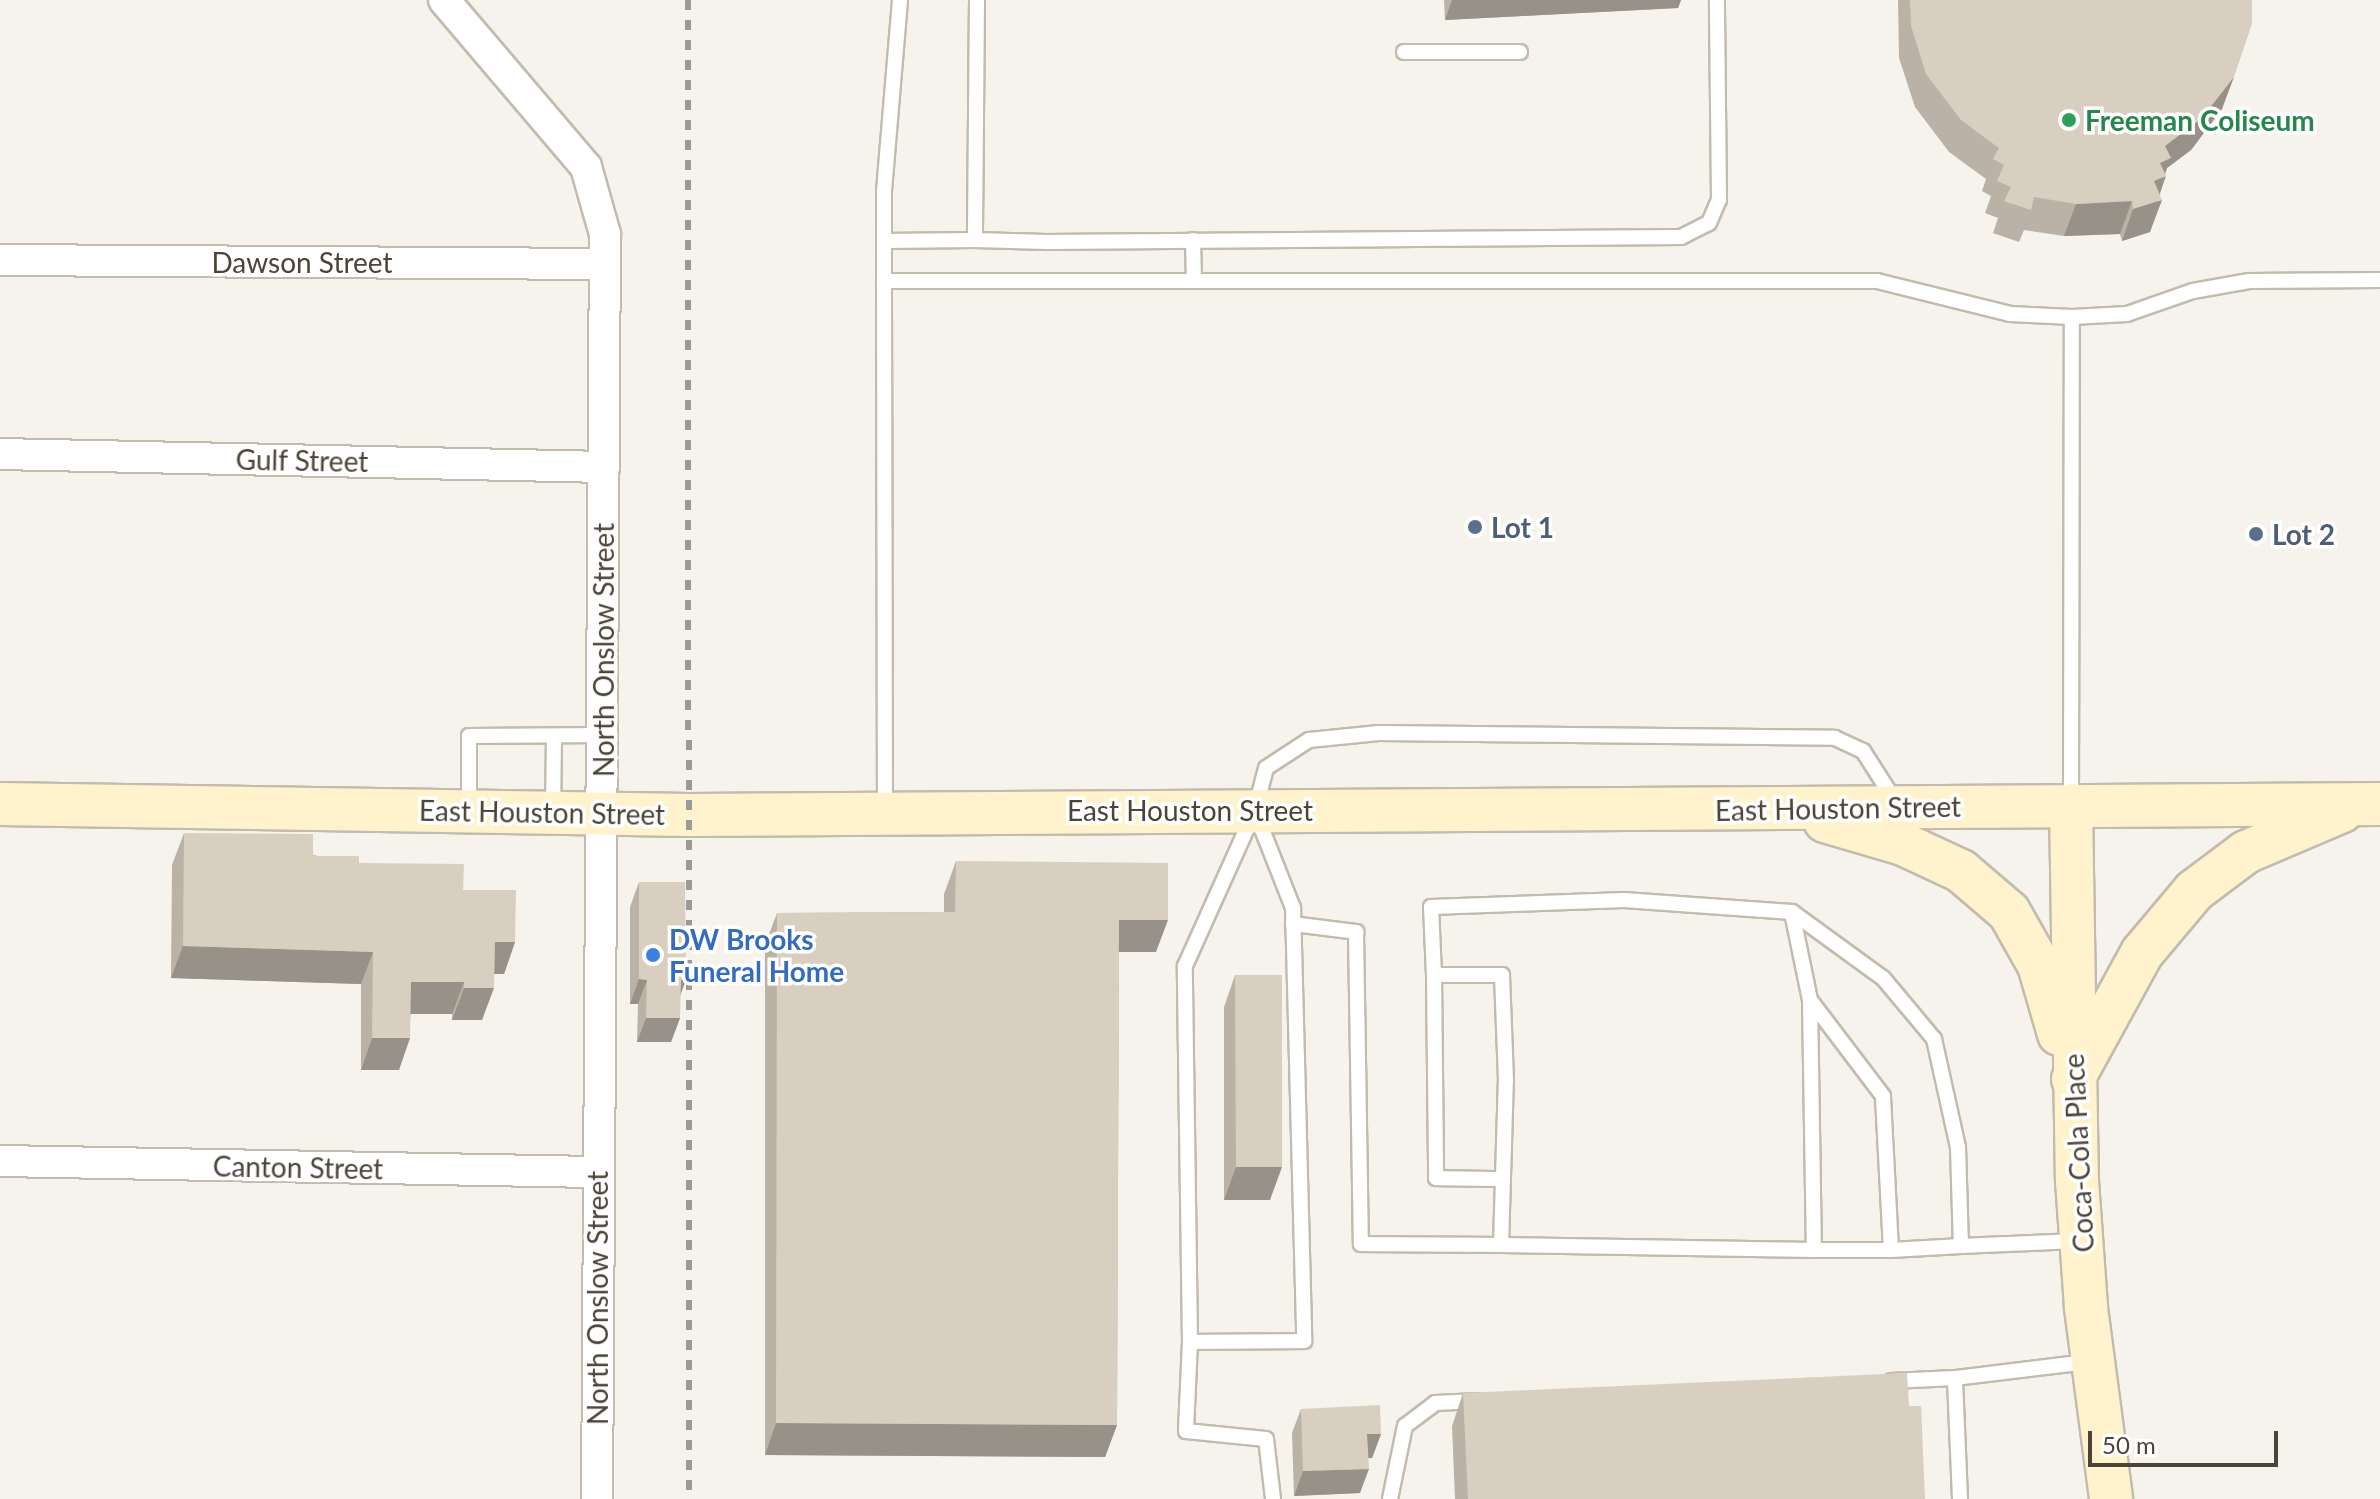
<!DOCTYPE html>
<html>
<head>
<meta charset="utf-8">
<style>
  body { margin:0 }
  #map { position:relative; width:2380px; height:1499px; overflow:hidden; background:#f6f3ec; font-family:Lato,sans-serif }
  div>[style] { position:absolute }
  [style*='--x'] { left:calc(var(--x)*1px); top:calc(var(--y)*1px); width:calc(var(--w)*1px); rotate:calc(var(--a)*1deg) }
  .roads { filter:drop-shadow(2px 0 #c2bbae) drop-shadow(-2px 0 #c2bbae) drop-shadow(0 2px #c2bbae) drop-shadow(0 -2px #c2bbae) }
  .lane>* { height:14px; margin:-7px; padding:0 7px; transform-origin:7px; border-radius:7px; background:#fff }
  .street>* { height:30px; margin:-15px; padding:0 15px; transform-origin:15px; border-radius:15px; background:#fff }
  .secondary>* { height:42px; margin:-21px; padding:0 21px; transform-origin:21px; border-radius:21px; background:#fff3cd }
  .rail>* { height:6px; margin-top:-3px; transform-origin:0; background:repeating-linear-gradient(90deg,#9a9a9a 0 10px,transparent 0 20px) }
  .wall>* { inset:0; background:#bab2a6 }
  .shaded-wall>* { inset:0; background:#979187 }
  .building>* { inset:0; background:#d8cfc1 }
  .dots>* { width:22px; height:22px; translate:-50% -50%; box-sizing:border-box; border:4px solid #fff; border-radius:50% }
  span { translate:-50% -50%; white-space:nowrap; text-align:center; line-height:1.15; -webkit-text-stroke:7px #fff; paint-order:stroke }
  .leisure-label { font-size:28px; color:#27864d; font-weight:700 }
  .left { translate:0 -50%; text-align:left }
  .street-label { font-size:28px; color:#4b4439 }
  .service-label { font-size:28px; color:#4e5e75; font-weight:700 }
  .shop-label { font-size:28px; color:#366cbe; font-weight:700 }
  .scale { position:absolute; left:2088px; top:1431px; width:190px; height:36px; box-sizing:border-box; border:4px solid #4b4439; border-top:0; padding-left:10px; font-size:24px; line-height:28px; white-space:nowrap; color:#4b4439; -webkit-text-stroke:6px #fff; paint-order:stroke }
</style>
</head>
<body>
<div id="map">
  <div class="roads">
    <div class="lane">
      <i style="--x:977;--y:0;--w:240;--a:90.5"></i>
      <i style="--x:975;--y:240;--w:72;--a:1.6"></i>
      <i style="--x:1047;--y:242;--w:634;--a:-0.45"></i>
      <i style="--x:1681;--y:237;--w:31;--a:-27"></i>
      <i style="--x:1709;--y:223;--w:25;--a:-67"></i>
      <i style="--x:1719;--y:200;--w:200;--a:-90.6"></i>
      <i style="--x:1404;--y:52;--w:116;--a:0"></i>
      <i style="--x:1193;--y:240;--w:41;--a:88.6"></i>
      <i style="--x:884;--y:241;--w:91;--a:-0.6"></i>
      <i style="--x:884;--y:281;--w:90;--a:-90"></i>
      <i style="--x:884;--y:191;--w:192;--a:-85.2"></i>
      <i style="--x:2071;--y:801;--w:484;--a:-89.9"></i>
      <i style="--x:469;--y:810;--w:74;--a:-90"></i>
      <i style="--x:469;--y:736;--w:133;--a:-0.4"></i>
      <i style="--x:553;--y:811;--w:75;--a:-89.2"></i>
      <i style="--x:885;--y:811;--w:530;--a:-90.11"></i>
      <i style="--x:884;--y:281;--w:993;--a:0"></i>
      <i style="--x:1877;--y:281;--w:137;--a:13.9"></i>
      <i style="--x:2010;--y:314;--w:62;--a:2.8"></i>
      <i style="--x:2072;--y:317;--w:55;--a:-3.1"></i>
      <i style="--x:2127;--y:314;--w:70;--a:-19.2"></i>
      <i style="--x:2193;--y:291;--w:57;--a:-10.1"></i>
      <i style="--x:2249;--y:281;--w:131;--a:-0.4"></i>
      <i style="--x:1256;--y:814;--w:101;--a:68.5"></i>
      <i style="--x:1293;--y:908;--w:433;--a:88.5"></i>
      <i style="--x:1304;--y:1341;--w:114;--a:179.5"></i>
      <i style="--x:1190;--y:1342;--w:376;--a:-90.8"></i>
      <i style="--x:1185;--y:966;--w:171;--a:-65.8"></i>
      <i style="--x:1255;--y:810;--w:43;--a:-75.3"></i>
      <i style="--x:1266;--y:768;--w:51;--a:-33.1"></i>
      <i style="--x:1309;--y:740;--w:70;--a:-5.7"></i>
      <i style="--x:1379;--y:733;--w:456;--a:0.6"></i>
      <i style="--x:1835;--y:738;--w:31;--a:25"></i>
      <i style="--x:1863;--y:751;--w:59;--a:57.4"></i>
      <i style="--x:1293;--y:924;--w:64;--a:7.2"></i>
      <i style="--x:1356;--y:932;--w:312;--a:89.1"></i>
      <i style="--x:1361;--y:1244;--w:140;--a:0.4"></i>
      <i style="--x:1501;--y:1245;--w:165;--a:-88.3"></i>
      <i style="--x:1506;--y:1080;--w:105;--a:-92.2"></i>
      <i style="--x:1502;--y:975;--w:68;--a:180"></i>
      <i style="--x:1434;--y:975;--w:203;--a:89.4"></i>
      <i style="--x:1436;--y:1178;--w:67;--a:0.9"></i>
      <i style="--x:1434;--y:975;--w:68;--a:-92.5"></i>
      <i style="--x:1431;--y:907;--w:193;--a:-2.1"></i>
      <i style="--x:1624;--y:900;--w:168;--a:4.1"></i>
      <i style="--x:1792;--y:912;--w:112;--a:36"></i>
      <i style="--x:1883;--y:978;--w:80;--a:50.1"></i>
      <i style="--x:1934;--y:1039;--w:111;--a:77.5"></i>
      <i style="--x:1958;--y:1147;--w:99;--a:88.3"></i>
      <i style="--x:1961;--y:1246;--w:70;--a:176.7"></i>
      <i style="--x:1891;--y:1250;--w:154;--a:-93"></i>
      <i style="--x:1883;--y:1096;--w:121;--a:-127.2"></i>
      <i style="--x:1810;--y:1000;--w:90;--a:-101.6"></i>
      <i style="--x:1810;--y:1000;--w:250;--a:89.1"></i>
      <i style="--x:1814;--y:1250;--w:77;--a:0"></i>
      <i style="--x:1501;--y:1245;--w:313;--a:0.9"></i>
      <i style="--x:1961;--y:1246;--w:115;--a:-2.5"></i>
      <i style="--x:1190;--y:1342;--w:89;--a:92.6"></i>
      <i style="--x:1186;--y:1431;--w:80;--a:5.7"></i>
      <i style="--x:1266;--y:1439;--w:60;--a:83.3"></i>
      <i style="--x:1891;--y:1381;--w:64;--a:-2.7"></i>
      <i style="--x:1390;--y:1499;--w:75;--a:-78.4"></i>
      <i style="--x:1405;--y:1426;--w:38;--a:-37"></i>
      <i style="--x:1435;--y:1403;--w:44;--a:-2.6"></i>
      <i style="--x:1960;--y:1499;--w:121;--a:-92.4"></i>
      <i style="--x:1955;--y:1378;--w:134;--a:-6.9"></i>
    </div>
    <div class="street">
      <i style="--x:444;--y:0;--w:219;--a:49.6"></i>
      <i style="--x:586;--y:167;--w:70;--a:74.2"></i>
      <i style="--x:605;--y:234;--w:1265;--a:90.36"></i>
      <i style="--x:0;--y:260;--w:605;--a:0.38"></i>
      <i style="--x:0;--y:454;--w:604;--a:1.23"></i>
      <i style="--x:0;--y:1161;--w:596;--a:1.06"></i>
    </div>
    <div class="secondary">
      <i style="--x:0;--y:804;--w:689;--a:0.91"></i>
      <i style="--x:689;--y:815;--w:1691;--a:-0.37"></i>
      <i style="--x:2071;--y:805;--w:376;--a:89.1"></i>
      <i style="--x:2077;--y:1181;--w:127;--a:85.9"></i>
      <i style="--x:2086;--y:1308;--w:193;--a:82.5"></i>
      <i style="--x:1825;--y:821;--w:81;--a:16.4"></i>
      <i style="--x:1903;--y:844;--w:64;--a:25"></i>
      <i style="--x:1961;--y:871;--w:63;--a:40.5"></i>
      <i style="--x:2009;--y:912;--w:61;--a:60.5"></i>
      <i style="--x:2039;--y:965;--w:72;--a:73.8"></i>
      <i style="--x:2073;--y:1079;--w:144;--a:-61.3"></i>
      <i style="--x:2142;--y:953;--w:81;--a:-50"></i>
      <i style="--x:2194;--y:891;--w:65;--a:-36.9"></i>
      <i style="--x:2246;--y:852;--w:104;--a:-23.1"></i>
    </div>
  </div>
  <div class="rail">
    <i style="--x:688;--y:0;--w:1499;--a:89.96"></i>
  </div>
  <div class="wall">
    <i style="clip-path:polygon(1444px 0,1681px 0,1678px 8px,1445px 20px)"></i>
    <i style="clip-path:polygon(1898px 0,2252px 0,2222px 109px,2191px 150px,2167px 168px,2150px 232px,2122px 241px,2120px 234px,2064px 236px,2024px 230px,2019px 242px,1993px 233px,1998px 218px,1985px 213px,1991px 196px,1982px 191px,1986px 179px,1949px 152px,1915px 107px,1899px 58px)"></i>
    <i style="clip-path:polygon(184px 833px,359px 863px,463px 890px,515px 942px,504px 974px,494px 974px,482px 1020px,452px 1020px,452px 1014px,411px 1014px,399px 1070px,361px 1070px,361px 984px,171px 978px,172px 865px)"></i>
    <i style="clip-path:polygon(956px 861px,1156px 952px,1119px 952px,1117px 1425px,1105px 1457px,765px 1455px,765px 945px,777px 913px,944px 912px,944px 894px)"></i>
    <i style="clip-path:polygon(639px 882px,680px 994px,680px 1018px,671px 1042px,637px 1042px,638px 1004px,630px 1004px,630px 907px)"></i>
    <i style="clip-path:polygon(1235px 975px,1270px 1200px,1224px 1200px,1224px 1007px)"></i>
    <i style="clip-path:polygon(1463px 1393px,1909px 1406px,1925px 1499px,1455px 1499px,1452px 1426px)"></i>
    <i style="clip-path:polygon(1301px 1409px,1381px 1434px,1372px 1458px,1368px 1458px,1360px 1493px,1294px 1496px,1292px 1433px)"></i>
  </div>
  <div class="shaded-wall">
    <i style="clip-path:polygon(1452px 0,1681px 0,1678px 8px,1445px 20px)"></i>
    <i style="clip-path:polygon(2234px 77px,2222px 109px,2191px 150px,2167px 168px,2163px 178px,2166px 176px,2157px 201px,2162px 200px,2150px 232px,2122px 241px,2133px 209px,2165px 146px)"></i>
    <i style="clip-path:polygon(2132px 201px,2120px 234px,2064px 236px,2076px 204px)"></i>
    <i style="clip-path:polygon(1119px 920px,1168px 920px,1156px 952px,1107px 952px)"></i>
    <i style="clip-path:polygon(495px 942px,515px 942px,504px 974px,484px 974px)"></i>
    <i style="clip-path:polygon(183px 946px,373px 952px,361px 984px,171px 978px)"></i>
    <i style="clip-path:polygon(639px 979px,647px 980px,638px 1004px,630px 1004px)"></i>
    <i style="clip-path:polygon(681px 980px,686px 980px,677px 1004px)"></i>
    <i style="clip-path:polygon(411px 982px,464px 982px,452px 1014px,400px 1014px)"></i>
    <i style="clip-path:polygon(464px 988px,494px 988px,482px 1020px,452px 1020px)"></i>
    <i style="clip-path:polygon(646px 1018px,680px 1018px,671px 1042px,637px 1042px)"></i>
    <i style="clip-path:polygon(372px 1038px,410px 1038px,399px 1070px,361px 1070px)"></i>
    <i style="clip-path:polygon(1236px 1167px,1282px 1167px,1270px 1200px,1224px 1200px)"></i>
    <i style="clip-path:polygon(776px 1423px,1117px 1425px,1105px 1457px,765px 1455px)"></i>
    <i style="clip-path:polygon(1367px 1434px,1381px 1434px,1372px 1458px,1358px 1459px)"></i>
    <i style="clip-path:polygon(1369px 1469px,1360px 1493px,1294px 1496px,1303px 1471px)"></i>
  </div>
  <div class="building">
    <i style="clip-path:polygon(1910px 0,2252px 0,2252px 24px,2234px 77px,2202px 118px,2165px 146px,2171px 158px,2160px 163px,2166px 176px,2154px 181px,2162px 200px,2133px 209px,2132px 201px,2076px 204px,2034px 197px,2031px 210px,2004px 201px,2011px 187px,1997px 181px,2004px 165px,1993px 159px,1999px 148px,1961px 120px,1926px 74px,1911px 26px)"></i>
    <i style="clip-path:polygon(184px 833px,313px 834px,313px 856px,359px 856px,359px 863px,464px 864px,463px 890px,516px 890px,515px 942px,495px 942px,494px 988px,464px 988px,464px 982px,411px 982px,410px 1038px,372px 1038px,373px 952px,183px 946px)"></i>
    <i style="clip-path:polygon(956px 861px,1168px 863px,1168px 920px,1119px 920px,1117px 1425px,776px 1423px,777px 913px,955px 912px)"></i>
    <i style="clip-path:polygon(639px 882px,685px 882px,686px 980px,681px 980px,680px 1018px,646px 1018px,647px 980px,639px 979px)"></i>
    <i style="clip-path:polygon(1235px 975px,1282px 975px,1282px 1167px,1236px 1167px)"></i>
    <i style="clip-path:polygon(1907px 1373px,1909px 1406px,1921px 1406px,1925px 1499px,1468px 1499px,1463px 1393px)"></i>
    <i style="clip-path:polygon(1380px 1405px,1381px 1434px,1367px 1434px,1369px 1469px,1303px 1471px,1301px 1409px)"></i>
  </div>
  <div class="dots">
    <i style="left:2069px;top:120px;background:#2e9e5b"></i>
    <i style="left:1475px;top:527px;background:#5c6f8a"></i>
    <i style="left:2256px;top:534px;background:#5c6f8a"></i>
    <i style="left:653px;top:955px;background:#3f7fe0"></i>
  </div>
  <div class="leisure-label">
    <span class="left" style="left:2085px;top:120px">Freeman Coliseum</span>
  </div>
  <div class="street-label">
    <span style="left:302px;top:262px">Dawson Street</span>
    <span style="left:302px;top:460px;rotate:1deg">Gulf Street</span>
    <span style="left:603px;top:650px;rotate:-90deg">North Onslow Street</span>
    <span style="left:1838px;top:808px;rotate:-1deg">East Houston Street</span>
    <span style="left:1190px;top:810px">East Houston Street</span>
    <span style="left:542px;top:812px;rotate:1deg">East Houston Street</span>
    <span style="left:2078px;top:1153px;rotate:-93deg">Coca-Cola Place</span>
    <span style="left:298px;top:1167px;rotate:1deg">Canton Street</span>
    <span style="left:597px;top:1298px;rotate:-90deg">North Onslow Street</span>
  </div>
  <div class="service-label">
    <span class="left" style="left:1491px;top:527px">Lot 1</span>
    <span class="left" style="left:2272px;top:534px">Lot 2</span>
  </div>
  <div class="shop-label">
    <span class="left" style="left:669px;top:955px">DW Brooks<br>Funeral Home</span>
  </div>
  <div class="scale">50 m</div>
</div>
</body>
</html>
